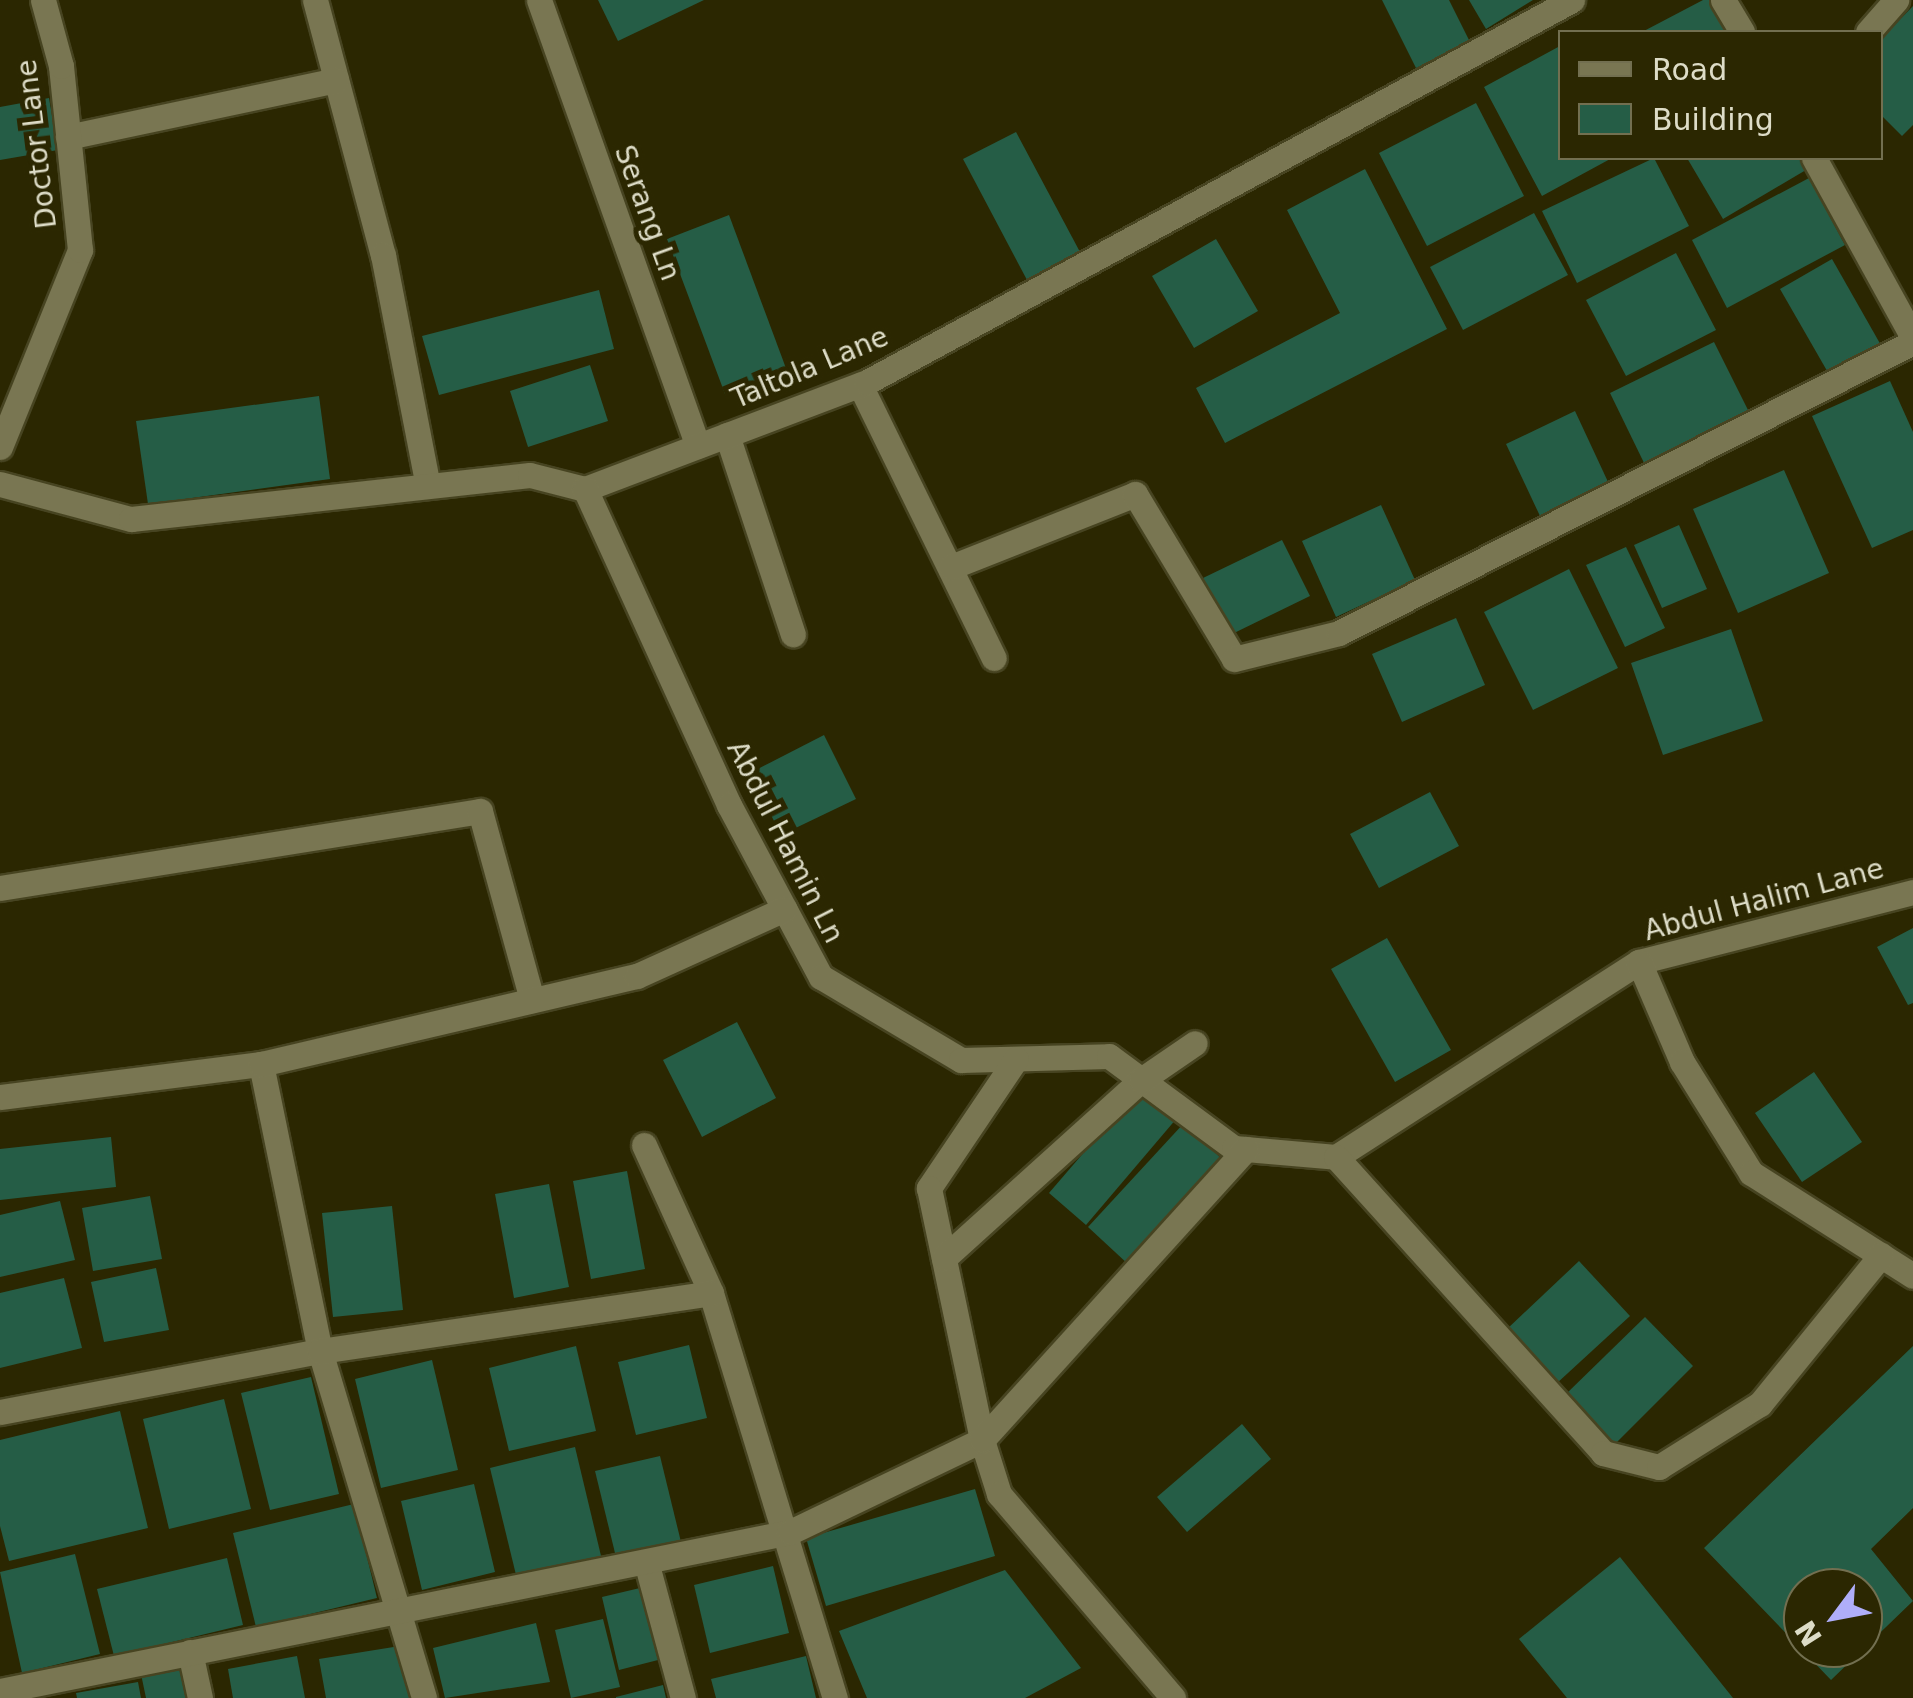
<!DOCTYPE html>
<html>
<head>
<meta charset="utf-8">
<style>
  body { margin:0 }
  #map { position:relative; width:1913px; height:1698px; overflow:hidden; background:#2b2701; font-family:"DejaVu Sans",sans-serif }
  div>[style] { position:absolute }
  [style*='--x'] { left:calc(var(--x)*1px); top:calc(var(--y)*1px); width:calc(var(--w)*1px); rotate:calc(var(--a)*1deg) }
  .building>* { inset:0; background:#255d46 }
  .roads { filter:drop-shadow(2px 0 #474421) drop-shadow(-2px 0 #474421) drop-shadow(0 2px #474421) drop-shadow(0 -2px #474421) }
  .minor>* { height:25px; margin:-12.5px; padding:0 12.5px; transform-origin:12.5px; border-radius:12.5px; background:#797652 }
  span { translate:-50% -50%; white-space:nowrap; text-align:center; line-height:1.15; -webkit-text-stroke:10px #2b2701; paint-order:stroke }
  .street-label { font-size:28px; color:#dddcc7 }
  .legend { position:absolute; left:1558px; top:30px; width:325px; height:130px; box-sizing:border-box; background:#2b2701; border:2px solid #726f50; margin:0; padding:12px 18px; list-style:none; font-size:30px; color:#dddcc7 }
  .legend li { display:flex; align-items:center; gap:20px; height:50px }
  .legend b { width:50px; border:2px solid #726f50 }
  .north { position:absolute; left:1783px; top:1568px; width:100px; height:100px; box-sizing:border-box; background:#2b2701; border:2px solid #726f50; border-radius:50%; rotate:238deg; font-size:28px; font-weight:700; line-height:40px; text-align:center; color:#dddcc7 }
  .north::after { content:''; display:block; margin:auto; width:35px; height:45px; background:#afaefa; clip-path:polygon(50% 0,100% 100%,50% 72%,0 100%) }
</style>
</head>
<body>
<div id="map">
  <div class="building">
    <i style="clip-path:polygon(598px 0,704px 0,618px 41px)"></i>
    <i style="clip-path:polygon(1382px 0,1449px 0,1470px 42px,1416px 68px)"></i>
    <i style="clip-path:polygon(1469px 0,1533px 0,1486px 29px)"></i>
    <i style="clip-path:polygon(1703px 0,1711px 0,1728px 32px,1642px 32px)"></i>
    <i style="clip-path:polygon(1913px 6px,1913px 125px,1902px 136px,1880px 114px,1880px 40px)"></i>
    <i style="clip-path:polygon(1560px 46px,1560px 158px,1612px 158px,1542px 196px,1484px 87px)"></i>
    <i style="clip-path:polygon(49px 98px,58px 150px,0 160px,0 107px)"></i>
    <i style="clip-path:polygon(1476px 103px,1524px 196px,1427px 246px,1379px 153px)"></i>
    <i style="clip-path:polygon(1016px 132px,1080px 252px,1027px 280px,963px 159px)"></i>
    <i style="clip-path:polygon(1654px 158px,1689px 226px,1577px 283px,1542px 211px)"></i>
    <i style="clip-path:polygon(1687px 158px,1806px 158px,1811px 167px,1723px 219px)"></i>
    <i style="clip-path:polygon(1365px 169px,1447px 329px,1225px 443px,1196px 388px,1340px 313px,1287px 210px)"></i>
    <i style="clip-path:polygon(1809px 178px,1845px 245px,1727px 308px,1692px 240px)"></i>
    <i style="clip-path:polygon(1534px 213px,1568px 275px,1463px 330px,1430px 267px)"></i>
    <i style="clip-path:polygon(729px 215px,787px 371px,725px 394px,667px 239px)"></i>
    <i style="clip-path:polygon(1216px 239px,1258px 311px,1194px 348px,1152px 276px)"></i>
    <i style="clip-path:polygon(1676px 253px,1716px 330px,1626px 376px,1586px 300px)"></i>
    <i style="clip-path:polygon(1832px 259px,1882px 347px,1830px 376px,1780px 289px)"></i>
    <i style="clip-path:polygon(599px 290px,614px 349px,439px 395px,422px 336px)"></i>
    <i style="clip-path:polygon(1714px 342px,1751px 416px,1646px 467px,1610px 393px)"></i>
    <i style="clip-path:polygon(590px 365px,608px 421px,528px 447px,510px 391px)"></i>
    <i style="clip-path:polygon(1890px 381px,1913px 432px,1913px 530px,1872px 548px,1812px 416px)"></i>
    <i style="clip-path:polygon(319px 396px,330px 479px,148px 504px,136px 421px)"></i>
    <i style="clip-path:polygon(1575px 411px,1609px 484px,1540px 516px,1506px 444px)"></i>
    <i style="clip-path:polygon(1784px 470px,1829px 573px,1738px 613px,1693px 509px)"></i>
    <i style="clip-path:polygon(1381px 505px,1415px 580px,1336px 617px,1302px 541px)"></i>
    <i style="clip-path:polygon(1679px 525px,1707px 589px,1662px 608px,1634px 545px)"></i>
    <i style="clip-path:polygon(1282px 540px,1310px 596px,1230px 635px,1203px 578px)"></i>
    <i style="clip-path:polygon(1626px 547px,1665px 628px,1625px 647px,1586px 565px)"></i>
    <i style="clip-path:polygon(1569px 569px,1618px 668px,1533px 710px,1484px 612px)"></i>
    <i style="clip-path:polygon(1456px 618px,1485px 685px,1402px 722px,1372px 654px)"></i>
    <i style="clip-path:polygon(1731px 629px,1763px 721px,1663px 755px,1631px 663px)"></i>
    <i style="clip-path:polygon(824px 735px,856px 799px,781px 835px,750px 773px)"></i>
    <i style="clip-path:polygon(1430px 792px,1459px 846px,1379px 888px,1350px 834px)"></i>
    <i style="clip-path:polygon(1913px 928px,1913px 1003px,1908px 1005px,1877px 947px)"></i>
    <i style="clip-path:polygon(1387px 938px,1451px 1050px,1395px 1082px,1331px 969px)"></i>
    <i style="clip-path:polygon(737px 1022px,776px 1098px,702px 1137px,663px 1060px)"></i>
    <i style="clip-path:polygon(1814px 1072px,1862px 1142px,1802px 1182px,1755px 1113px)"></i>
    <i style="clip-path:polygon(1140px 1087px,1177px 1118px,1086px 1225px,1049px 1193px)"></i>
    <i style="clip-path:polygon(1184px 1123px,1224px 1161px,1129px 1265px,1088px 1227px)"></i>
    <i style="clip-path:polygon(111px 1137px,116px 1187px,0 1200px,0 1149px)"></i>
    <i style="clip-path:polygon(627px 1171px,645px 1269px,591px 1279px,573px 1181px)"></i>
    <i style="clip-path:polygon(549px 1184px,569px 1287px,514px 1298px,495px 1194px)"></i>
    <i style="clip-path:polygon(150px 1196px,162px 1259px,93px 1271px,82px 1208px)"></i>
    <i style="clip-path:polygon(60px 1201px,75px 1260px,0 1277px,0 1215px)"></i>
    <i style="clip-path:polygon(392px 1206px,403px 1310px,333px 1317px,322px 1213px)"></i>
    <i style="clip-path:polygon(1579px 1261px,1630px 1316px,1556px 1384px,1506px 1330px)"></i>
    <i style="clip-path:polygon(156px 1268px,169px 1330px,104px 1342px,91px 1282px)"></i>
    <i style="clip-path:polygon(64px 1278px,82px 1348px,0 1368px,0 1293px)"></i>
    <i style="clip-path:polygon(1645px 1317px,1693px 1366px,1614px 1445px,1565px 1395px)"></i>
    <i style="clip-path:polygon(689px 1345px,707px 1418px,636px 1435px,618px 1362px)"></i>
    <i style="clip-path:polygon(576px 1346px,596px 1431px,509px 1451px,489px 1368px)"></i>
    <i style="clip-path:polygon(evenodd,1913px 1346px,1913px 1508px,1871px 1549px,1913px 1601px,1831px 1680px,1704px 1548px,1913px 1346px,1803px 1588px,1863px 1588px,1863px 1648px,1803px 1648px,1803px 1588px)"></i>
    <i style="clip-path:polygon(432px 1360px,458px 1470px,381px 1488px,355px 1379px)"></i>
    <i style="clip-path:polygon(311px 1377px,339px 1494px,270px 1510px,241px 1393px)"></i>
    <i style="clip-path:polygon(224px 1399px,251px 1509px,169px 1529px,143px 1419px)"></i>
    <i style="clip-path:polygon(120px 1411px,148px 1528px,9px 1561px,0 1526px,0 1440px)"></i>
    <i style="clip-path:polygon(1242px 1424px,1271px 1459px,1187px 1532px,1157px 1497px)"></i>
    <i style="clip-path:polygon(575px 1447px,602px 1560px,517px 1579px,490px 1468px)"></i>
    <i style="clip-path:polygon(660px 1456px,681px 1542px,616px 1557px,595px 1471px)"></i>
    <i style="clip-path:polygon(474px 1484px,495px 1572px,422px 1590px,401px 1501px)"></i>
    <i style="clip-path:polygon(975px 1489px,995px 1556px,826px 1606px,806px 1538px)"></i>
    <i style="clip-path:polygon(354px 1504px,377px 1598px,256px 1627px,233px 1533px)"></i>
    <i style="clip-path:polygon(75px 1554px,100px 1654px,22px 1673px,0 1572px)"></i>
    <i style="clip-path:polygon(1620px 1557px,1733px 1698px,1567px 1698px,1519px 1639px)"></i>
    <i style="clip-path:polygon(227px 1558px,243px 1625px,114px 1656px,97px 1589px)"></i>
    <i style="clip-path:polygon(773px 1566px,789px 1633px,710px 1653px,694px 1585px)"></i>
    <i style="clip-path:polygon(1005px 1570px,1081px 1668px,1025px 1698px,867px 1698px,839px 1631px)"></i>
    <i style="clip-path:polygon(640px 1588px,658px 1660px,619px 1670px,602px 1597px)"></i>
    <i style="clip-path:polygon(603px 1619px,620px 1687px,571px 1698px,555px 1630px)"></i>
    <i style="clip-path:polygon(536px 1623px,550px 1682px,445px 1698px,433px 1648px)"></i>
    <i style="clip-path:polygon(406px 1645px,415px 1698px,326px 1698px,319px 1659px)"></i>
    <i style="clip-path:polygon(297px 1656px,305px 1698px,233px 1698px,228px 1669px)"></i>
    <i style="clip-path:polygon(806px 1656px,816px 1698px,716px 1698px,711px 1679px)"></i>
    <i style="clip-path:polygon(184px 1666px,190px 1698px,146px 1698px,141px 1674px)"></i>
    <i style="clip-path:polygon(138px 1682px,141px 1698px,77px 1698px,76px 1693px)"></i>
    <i style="clip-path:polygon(663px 1685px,666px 1698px,616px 1698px,616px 1697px)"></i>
  </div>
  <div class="roads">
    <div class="minor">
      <i style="--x:315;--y:0;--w:264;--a:75.1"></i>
      <i style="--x:383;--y:255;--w:235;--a:79"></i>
      <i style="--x:539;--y:0;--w:473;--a:70.4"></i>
      <i style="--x:1723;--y:0;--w:37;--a:59"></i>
      <i style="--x:1868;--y:32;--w:43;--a:-48.8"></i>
      <i style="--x:68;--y:137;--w:274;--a:-12"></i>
      <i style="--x:1814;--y:158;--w:205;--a:61.1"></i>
      <i style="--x:860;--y:385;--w:304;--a:63.9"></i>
      <i style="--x:727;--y:435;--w:210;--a:71.7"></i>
      <i style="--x:0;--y:447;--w:213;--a:-67.9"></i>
      <i style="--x:80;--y:250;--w:185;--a:-95.9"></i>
      <i style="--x:61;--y:66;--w:68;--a:-105.3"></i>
      <i style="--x:0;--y:484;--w:136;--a:15"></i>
      <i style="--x:131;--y:519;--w:401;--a:-6.3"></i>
      <i style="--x:530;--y:475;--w:57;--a:14.3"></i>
      <i style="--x:585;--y:489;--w:302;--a:-20.8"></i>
      <i style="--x:867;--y:382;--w:802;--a:-28.45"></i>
      <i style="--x:585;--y:489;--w:347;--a:65.5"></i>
      <i style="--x:729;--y:805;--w:195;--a:61.9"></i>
      <i style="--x:821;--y:977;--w:163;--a:30.7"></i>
      <i style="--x:961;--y:1060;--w:148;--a:-1.5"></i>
      <i style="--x:1109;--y:1056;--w:155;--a:36.4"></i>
      <i style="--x:1234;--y:1148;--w:102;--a:5"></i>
      <i style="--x:1336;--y:1157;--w:360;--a:-32.8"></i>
      <i style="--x:951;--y:567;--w:198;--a:-21.6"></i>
      <i style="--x:1135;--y:494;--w:192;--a:59"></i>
      <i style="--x:1234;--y:659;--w:108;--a:-13.9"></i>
      <i style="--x:1339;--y:633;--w:644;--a:-26.88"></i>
      <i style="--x:0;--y:888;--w:486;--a:-9.1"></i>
      <i style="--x:480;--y:811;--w:196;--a:74.6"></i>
      <i style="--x:1913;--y:892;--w:283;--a:165.7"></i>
      <i style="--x:1639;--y:962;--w:109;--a:66.7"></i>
      <i style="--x:1682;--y:1062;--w:131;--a:58.1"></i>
      <i style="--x:1751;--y:1173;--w:192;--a:32.4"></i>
      <i style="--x:1016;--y:1059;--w:156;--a:124"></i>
      <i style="--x:929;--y:1188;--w:258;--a:78.1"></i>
      <i style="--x:982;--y:1440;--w:57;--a:72.5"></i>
      <i style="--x:999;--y:1494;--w:268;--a:49.5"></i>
      <i style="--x:261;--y:1064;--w:293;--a:78.4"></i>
      <i style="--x:320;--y:1351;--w:362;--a:73.3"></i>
      <i style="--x:0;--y:1097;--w:263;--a:-7.2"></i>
      <i style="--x:261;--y:1064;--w:386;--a:-13.2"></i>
      <i style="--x:637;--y:976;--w:162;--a:-24.4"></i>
      <i style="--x:644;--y:1145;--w:162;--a:65.6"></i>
      <i style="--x:711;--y:1293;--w:424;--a:73"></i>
      <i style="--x:1336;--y:1157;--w:399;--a:47.9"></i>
      <i style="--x:1603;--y:1453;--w:58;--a:14"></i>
      <i style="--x:1659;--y:1467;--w:119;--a:-32"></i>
      <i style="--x:1760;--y:1404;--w:192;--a:-50.9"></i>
      <i style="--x:944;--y:1258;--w:266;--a:-42.1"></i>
      <i style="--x:1141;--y:1080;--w:65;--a:-34.4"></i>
      <i style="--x:0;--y:1412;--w:326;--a:-10.8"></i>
      <i style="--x:320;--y:1351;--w:395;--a:-8.4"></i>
      <i style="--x:647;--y:1565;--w:138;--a:74.9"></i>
      <i style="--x:190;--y:1652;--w:47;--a:77.7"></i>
      <i style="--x:0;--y:1691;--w:806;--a:-11.38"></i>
      <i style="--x:790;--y:1532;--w:213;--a:-25.6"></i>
      <i style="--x:982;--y:1440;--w:393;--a:-47.8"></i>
    </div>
  </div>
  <div class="street-label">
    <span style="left:37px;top:144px;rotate:-97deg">Doctor Lane</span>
    <span style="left:647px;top:213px;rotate:70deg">Serang Ln</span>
    <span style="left:810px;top:368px;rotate:-23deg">Taltola Lane</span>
    <span style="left:785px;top:842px;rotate:63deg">Abdul Hamin Ln</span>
    <span style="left:1764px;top:900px;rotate:-15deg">Abdul Halim Lane</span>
  </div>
  <ul class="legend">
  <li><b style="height:12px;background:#797652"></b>Road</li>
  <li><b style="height:28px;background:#255d46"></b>Building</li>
  </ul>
  <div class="north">N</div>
</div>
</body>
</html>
